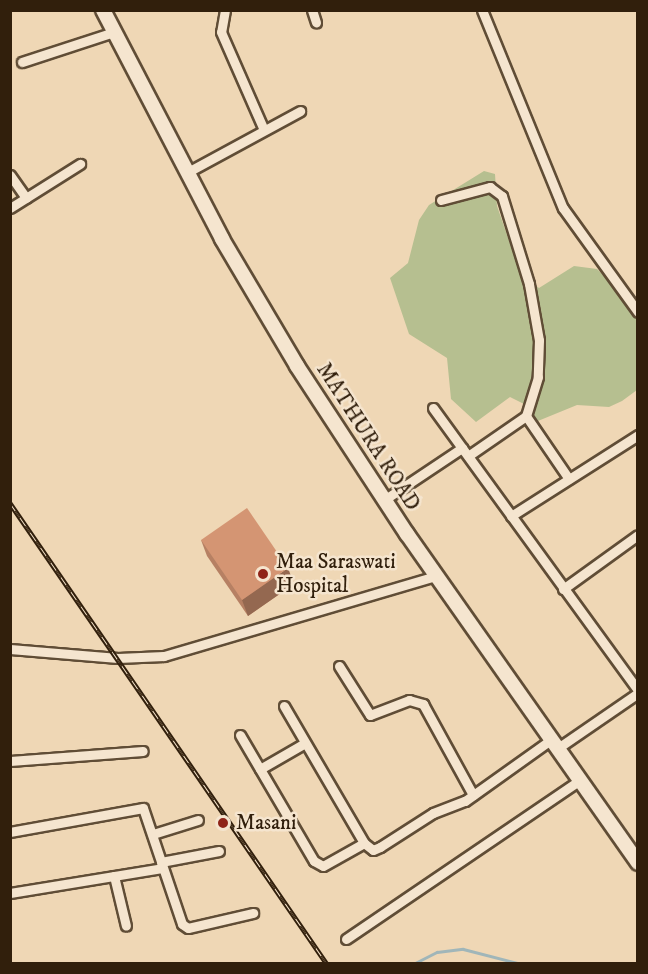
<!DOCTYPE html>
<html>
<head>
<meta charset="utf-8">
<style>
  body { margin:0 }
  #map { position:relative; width:648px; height:974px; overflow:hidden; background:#efd7b5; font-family:"IM FELL DW Pica",serif }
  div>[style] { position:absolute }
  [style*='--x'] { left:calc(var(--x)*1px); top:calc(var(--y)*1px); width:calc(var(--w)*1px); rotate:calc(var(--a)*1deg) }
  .green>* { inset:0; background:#b6bf90 }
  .stream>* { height:3px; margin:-1.5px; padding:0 1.5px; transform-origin:1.5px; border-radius:1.5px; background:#a0b6b9 }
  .roads { filter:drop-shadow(2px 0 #604d36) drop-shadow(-2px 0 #604d36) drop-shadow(0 2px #604d36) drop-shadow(0 -2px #604d36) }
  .minor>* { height:9px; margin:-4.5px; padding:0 4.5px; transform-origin:4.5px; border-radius:4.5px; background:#f5e5cf }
  .secondary>* { height:14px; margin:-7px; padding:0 7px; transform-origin:7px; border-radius:7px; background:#f5e5cf }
  .rail>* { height:5px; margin-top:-2.5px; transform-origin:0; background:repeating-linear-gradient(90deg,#f5e5cf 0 9px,#311f0c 0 18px); box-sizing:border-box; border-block:2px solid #311f0c }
  .wall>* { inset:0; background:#b68063 }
  .shaded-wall>* { inset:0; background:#946850 }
  .building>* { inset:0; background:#d49573 }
  .dots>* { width:16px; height:16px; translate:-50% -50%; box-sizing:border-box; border:3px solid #f5e5cf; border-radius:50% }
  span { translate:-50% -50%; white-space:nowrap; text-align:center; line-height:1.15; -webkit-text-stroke:5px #f5e5cf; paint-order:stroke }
  .street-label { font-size:21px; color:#311f0c }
  .poi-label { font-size:21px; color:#311f0c }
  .left { translate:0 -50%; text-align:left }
  .frame { position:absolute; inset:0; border:12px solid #311f0c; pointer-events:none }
</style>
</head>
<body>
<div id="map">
  <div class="green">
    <i style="clip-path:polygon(484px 171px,495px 174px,497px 206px,521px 275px,539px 288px,574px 266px,597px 269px,631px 302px,637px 313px,637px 390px,622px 401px,609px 407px,577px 405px,533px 423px,528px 406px,510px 397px,476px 422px,451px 399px,447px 358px,409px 334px,390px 278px,408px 263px,419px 220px,429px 205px)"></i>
  </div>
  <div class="stream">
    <i style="--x:413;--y:964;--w:27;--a:-27"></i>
    <i style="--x:437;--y:952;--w:26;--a:-7"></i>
    <i style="--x:463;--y:949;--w:60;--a:14.5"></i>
  </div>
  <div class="roads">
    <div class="minor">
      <i style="--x:225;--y:10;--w:22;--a:100"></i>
      <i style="--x:221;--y:32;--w:107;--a:66.3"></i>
      <i style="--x:312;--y:10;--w:13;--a:72"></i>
      <i style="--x:482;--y:10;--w:214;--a:67.8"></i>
      <i style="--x:563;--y:208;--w:128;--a:54.2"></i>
      <i style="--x:22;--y:62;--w:97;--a:-18.1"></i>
      <i style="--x:186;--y:173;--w:130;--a:-28.5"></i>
      <i style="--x:10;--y:175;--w:28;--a:55"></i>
      <i style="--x:441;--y:200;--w:51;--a:-14.9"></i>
      <i style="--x:490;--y:187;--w:15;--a:37"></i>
      <i style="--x:502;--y:196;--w:92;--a:72.9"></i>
      <i style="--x:529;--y:284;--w:57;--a:79.9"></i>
      <i style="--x:539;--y:340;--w:37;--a:92"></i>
      <i style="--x:538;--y:377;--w:41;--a:107.1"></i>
      <i style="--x:526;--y:416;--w:70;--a:145.4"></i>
      <i style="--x:10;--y:208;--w:83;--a:-32.2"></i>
      <i style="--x:433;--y:408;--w:349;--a:54"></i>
      <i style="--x:526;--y:416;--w:76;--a:55.7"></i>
      <i style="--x:384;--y:500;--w:94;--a:-33.7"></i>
      <i style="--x:511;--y:516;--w:151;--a:-32.5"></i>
      <i style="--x:563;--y:589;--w:92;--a:-35.8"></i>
      <i style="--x:10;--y:649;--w:108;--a:4.8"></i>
      <i style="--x:118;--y:658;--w:46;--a:-2.5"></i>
      <i style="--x:164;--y:656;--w:284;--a:-16.4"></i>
      <i style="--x:339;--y:666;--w:58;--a:57.7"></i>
      <i style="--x:370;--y:715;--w:42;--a:-21"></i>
      <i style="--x:409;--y:700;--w:15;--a:16"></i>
      <i style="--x:423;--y:704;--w:104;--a:61.2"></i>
      <i style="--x:284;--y:706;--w:159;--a:59.7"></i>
      <i style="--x:240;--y:735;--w:146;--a:59.6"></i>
      <i style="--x:314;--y:861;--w:10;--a:29"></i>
      <i style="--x:323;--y:866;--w:47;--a:-29.3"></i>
      <i style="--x:364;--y:843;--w:11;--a:38"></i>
      <i style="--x:373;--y:850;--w:8;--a:-23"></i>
      <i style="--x:380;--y:847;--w:63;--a:-32.7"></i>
      <i style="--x:433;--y:813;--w:34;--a:-21"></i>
      <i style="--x:465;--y:801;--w:107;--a:-35.5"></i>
      <i style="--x:558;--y:748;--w:97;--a:-34.5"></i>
      <i style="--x:10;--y:761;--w:133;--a:-4.3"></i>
      <i style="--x:260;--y:769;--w:52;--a:-30"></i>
      <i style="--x:10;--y:832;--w:135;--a:-10.2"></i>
      <i style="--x:143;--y:808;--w:122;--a:71.4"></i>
      <i style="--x:182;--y:924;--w:7;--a:34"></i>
      <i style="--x:188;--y:928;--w:67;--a:-13"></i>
      <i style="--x:153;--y:834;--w:47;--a:-17.3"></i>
      <i style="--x:161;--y:862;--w:59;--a:-10.7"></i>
      <i style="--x:114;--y:876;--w:51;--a:76.5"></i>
      <i style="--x:10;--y:893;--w:154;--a:-9.3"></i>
      <i style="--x:346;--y:939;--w:283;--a:-34.2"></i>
    </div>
    <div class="secondary">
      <i style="--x:103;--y:10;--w:258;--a:62.5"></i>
      <i style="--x:222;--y:239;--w:147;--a:59.4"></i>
      <i style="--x:297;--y:366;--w:201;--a:56.8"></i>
      <i style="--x:407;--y:534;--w:402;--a:54.9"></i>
    </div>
  </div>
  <div class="rail">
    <i style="--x:10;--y:503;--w:559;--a:55.49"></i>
  </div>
  <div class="wall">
    <i style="clip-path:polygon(201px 540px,294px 584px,248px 616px,207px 556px)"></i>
  </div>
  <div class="shaded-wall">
    <i style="clip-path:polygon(288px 568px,294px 584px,248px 616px,242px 600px)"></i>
  </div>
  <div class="building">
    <i style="clip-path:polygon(247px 508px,288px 568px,242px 600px,201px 540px)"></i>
  </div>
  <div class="dots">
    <i style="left:263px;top:574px;background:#8f2418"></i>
    <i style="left:223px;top:823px;background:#8f2418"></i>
  </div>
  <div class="street-label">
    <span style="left:368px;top:437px;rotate:57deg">MATHURA ROAD</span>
  </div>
  <div class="poi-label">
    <span class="left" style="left:276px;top:574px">Maa Saraswati<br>Hospital</span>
    <span class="left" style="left:236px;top:823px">Masani</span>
  </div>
  <div class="frame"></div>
</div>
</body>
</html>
